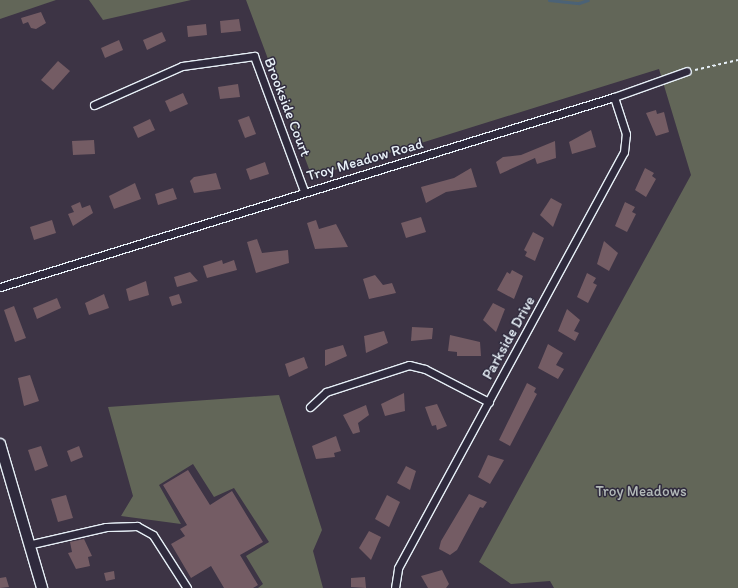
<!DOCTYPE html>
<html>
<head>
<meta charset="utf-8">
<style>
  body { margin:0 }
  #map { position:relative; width:738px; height:588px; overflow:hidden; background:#3d3445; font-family:Itim,sans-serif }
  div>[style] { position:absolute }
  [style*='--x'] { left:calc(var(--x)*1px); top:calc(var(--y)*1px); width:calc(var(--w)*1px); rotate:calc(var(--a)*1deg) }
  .green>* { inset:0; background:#626658 }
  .stream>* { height:2.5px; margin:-1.25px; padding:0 1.25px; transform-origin:1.25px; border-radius:1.25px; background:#4b6276 }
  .building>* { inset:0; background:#745c64 }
  .path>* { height:1.5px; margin-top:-0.75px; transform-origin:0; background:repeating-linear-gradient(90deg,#e8f1f8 0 3px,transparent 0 6px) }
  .roads { filter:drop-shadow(1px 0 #e8f1f8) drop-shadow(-1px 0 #e8f1f8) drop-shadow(0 1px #e8f1f8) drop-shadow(0 -1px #e8f1f8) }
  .street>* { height:7px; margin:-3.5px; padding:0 3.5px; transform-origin:3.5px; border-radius:3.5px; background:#2f2a3d }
  .secondary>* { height:10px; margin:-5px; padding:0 5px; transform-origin:5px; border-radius:5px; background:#2f2a3d }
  span { translate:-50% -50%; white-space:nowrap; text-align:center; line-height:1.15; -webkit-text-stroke:3px #2f2a3d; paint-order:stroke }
  .street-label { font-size:15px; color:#e8f1f8 }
  .park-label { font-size:15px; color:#b2b9b8 }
</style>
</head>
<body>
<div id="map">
  <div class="green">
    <i style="clip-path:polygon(0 0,56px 0,0 19px)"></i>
    <i style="clip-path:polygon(89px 0,191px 0,103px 20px)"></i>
    <i style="clip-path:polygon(246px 0,738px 0,738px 588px,554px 588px,550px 581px,511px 584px,479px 562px,691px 175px,659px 69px,312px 177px)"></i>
    <i style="clip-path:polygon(279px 395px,322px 530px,313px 551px,323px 588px,258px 588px,263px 584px,246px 556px,269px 542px,234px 488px,214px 497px,193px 464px,159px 485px,181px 524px,121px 516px,133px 496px,108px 407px)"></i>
  </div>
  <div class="stream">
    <i style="--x:549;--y:0;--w:30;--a:6"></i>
    <i style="--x:579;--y:3;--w:9;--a:-18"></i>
  </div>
  <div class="building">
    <i style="clip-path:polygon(41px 12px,46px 23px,36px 29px,31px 28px,28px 22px,23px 24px,21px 18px)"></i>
    <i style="clip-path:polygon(239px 19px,241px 31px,221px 33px,220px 21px)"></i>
    <i style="clip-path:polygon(206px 24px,207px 35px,188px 37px,187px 26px)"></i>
    <i style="clip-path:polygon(162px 32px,166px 41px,147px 50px,143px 40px)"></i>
    <i style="clip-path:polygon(119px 40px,123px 50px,105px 58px,101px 48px)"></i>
    <i style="clip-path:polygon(58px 61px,70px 71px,53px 90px,41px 80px)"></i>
    <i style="clip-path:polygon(238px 84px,240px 97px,220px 99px,218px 87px)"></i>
    <i style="clip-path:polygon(183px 93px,188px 104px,170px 112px,165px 101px)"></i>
    <i style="clip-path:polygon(656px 110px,657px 114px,664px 112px,669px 132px,656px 136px,646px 113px)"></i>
    <i style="clip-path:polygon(249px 116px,256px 134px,245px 138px,238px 120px)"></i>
    <i style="clip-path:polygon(150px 119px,155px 130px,138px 138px,133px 127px)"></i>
    <i style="clip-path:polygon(591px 130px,596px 147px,572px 154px,569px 142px)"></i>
    <i style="clip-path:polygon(94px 140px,95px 154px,73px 155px,72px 141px)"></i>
    <i style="clip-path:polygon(555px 141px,556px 158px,537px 164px,535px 158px,500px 174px,496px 162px,503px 157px,521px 155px)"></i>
    <i style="clip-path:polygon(265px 162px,269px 174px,250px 180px,246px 169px)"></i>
    <i style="clip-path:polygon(471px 168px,477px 187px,446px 192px,426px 203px,421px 187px,454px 178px)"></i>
    <i style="clip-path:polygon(645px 168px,654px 173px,652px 176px,656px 179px,646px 197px,635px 190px)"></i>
    <i style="clip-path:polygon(216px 173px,221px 189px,194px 193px,190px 181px,194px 177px)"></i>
    <i style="clip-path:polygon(135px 183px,141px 199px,114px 209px,109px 196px)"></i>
    <i style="clip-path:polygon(173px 188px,177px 199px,158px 205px,155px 194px)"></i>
    <i style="clip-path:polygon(551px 198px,562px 204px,553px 227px,540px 215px)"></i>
    <i style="clip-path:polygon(80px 202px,82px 208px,90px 205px,93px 213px,73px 226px,68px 214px,74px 212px,71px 206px)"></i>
    <i style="clip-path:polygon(625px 202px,635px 207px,632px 212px,636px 214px,627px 232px,615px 226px)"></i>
    <i style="clip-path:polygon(421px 217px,426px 232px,406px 238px,401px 223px)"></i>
    <i style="clip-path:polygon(52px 220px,56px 233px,34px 240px,30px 227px)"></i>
    <i style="clip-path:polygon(316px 220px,319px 229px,336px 224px,348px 247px,315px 249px,307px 223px)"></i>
    <i style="clip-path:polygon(533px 232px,544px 238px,535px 261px,525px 256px,527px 252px,524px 250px)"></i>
    <i style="clip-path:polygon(257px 239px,262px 253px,288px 250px,289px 263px,256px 273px,247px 242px)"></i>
    <i style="clip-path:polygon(604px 241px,618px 253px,609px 271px,597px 264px)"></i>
    <i style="clip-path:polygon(222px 260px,223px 264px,234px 260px,237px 270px,207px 278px,203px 266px)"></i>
    <i style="clip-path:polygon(512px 270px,523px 276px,514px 299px,497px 290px,507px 272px,510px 274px)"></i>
    <i style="clip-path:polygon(190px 272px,198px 281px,177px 287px,174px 277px)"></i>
    <i style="clip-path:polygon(587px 273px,596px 278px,593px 283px,597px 285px,588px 303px,577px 297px)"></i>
    <i style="clip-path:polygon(375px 275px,383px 285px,392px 283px,396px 293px,369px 299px,363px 279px)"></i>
    <i style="clip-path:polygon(146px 281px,149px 295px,129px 301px,126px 289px)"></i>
    <i style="clip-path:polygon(104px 294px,109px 308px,89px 315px,85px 303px)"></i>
    <i style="clip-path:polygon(179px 294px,182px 303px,172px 306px,169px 297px)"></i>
    <i style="clip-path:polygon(57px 298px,61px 308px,37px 319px,33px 308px)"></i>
    <i style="clip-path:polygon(493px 303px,505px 309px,496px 332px,483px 320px)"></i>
    <i style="clip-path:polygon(14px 306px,26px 338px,15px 342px,4px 310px)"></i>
    <i style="clip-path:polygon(567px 309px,580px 320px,574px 331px,579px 333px,575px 341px,558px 331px)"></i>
    <i style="clip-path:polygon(412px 327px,433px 328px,432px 339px,411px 341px)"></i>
    <i style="clip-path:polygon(384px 331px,388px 343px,366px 353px,364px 336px)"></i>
    <i style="clip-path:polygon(450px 335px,480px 342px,481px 356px,457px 356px,457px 352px,448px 351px)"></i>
    <i style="clip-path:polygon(548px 344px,563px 353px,556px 365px,564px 369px,558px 379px,538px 368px)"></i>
    <i style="clip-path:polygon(343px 345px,347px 356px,325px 366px,325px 350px)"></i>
    <i style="clip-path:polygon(304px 357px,308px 368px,289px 377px,285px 364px)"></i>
    <i style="clip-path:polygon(30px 375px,39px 401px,24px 406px,18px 378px)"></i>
    <i style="clip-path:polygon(527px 383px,536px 388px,534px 392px,537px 394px,510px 446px,499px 440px)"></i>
    <i style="clip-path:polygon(404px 393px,405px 411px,385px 416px,381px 404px)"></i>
    <i style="clip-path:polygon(437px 404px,447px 426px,437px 430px,436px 425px,432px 426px,425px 407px)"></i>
    <i style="clip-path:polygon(366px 405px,369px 415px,358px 423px,360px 432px,353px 434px,343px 415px)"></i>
    <i style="clip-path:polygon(336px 436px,341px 451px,334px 453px,335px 457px,316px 459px,312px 446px)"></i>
    <i style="clip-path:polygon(41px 446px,48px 466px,35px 471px,28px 450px)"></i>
    <i style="clip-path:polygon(79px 446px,83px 457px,71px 462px,67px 451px)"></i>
    <i style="clip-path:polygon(488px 455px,504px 460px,490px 484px,478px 477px)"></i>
    <i style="clip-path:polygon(406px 466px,416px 471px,410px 490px,397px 483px)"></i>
    <i style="clip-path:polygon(188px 470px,210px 505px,232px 491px,263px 542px,240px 555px,258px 585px,253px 588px,224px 588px,211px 566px,191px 578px,171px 544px,185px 536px,180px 529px,187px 525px,163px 485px)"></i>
    <i style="clip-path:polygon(469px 494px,487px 502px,483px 508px,480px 507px,457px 550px,450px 555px,439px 549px,441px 541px)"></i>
    <i style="clip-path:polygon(66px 495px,73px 518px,58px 522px,51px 499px)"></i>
    <i style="clip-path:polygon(387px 495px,400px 502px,389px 527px,375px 519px)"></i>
    <i style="clip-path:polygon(369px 531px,381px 537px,371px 560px,359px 548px)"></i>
    <i style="clip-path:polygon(84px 539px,92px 556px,88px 557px,90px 566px,76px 569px,68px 553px,72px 552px,70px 542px)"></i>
    <i style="clip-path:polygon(442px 570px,449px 584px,446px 588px,428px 588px,421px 576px)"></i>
    <i style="clip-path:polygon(114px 571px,115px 579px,106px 581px,104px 573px)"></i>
    <i style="clip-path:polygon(6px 577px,9px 587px,0 588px,0 578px)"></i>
    <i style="clip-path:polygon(365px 577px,366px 588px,351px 587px,351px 578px)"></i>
  </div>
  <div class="path">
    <i style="--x:695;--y:70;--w:44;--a:-13.1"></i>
  </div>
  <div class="roads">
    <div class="street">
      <i style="--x:94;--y:105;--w:96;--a:-23.9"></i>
      <i style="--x:182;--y:66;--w:73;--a:-7.9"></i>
      <i style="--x:254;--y:56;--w:144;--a:69.7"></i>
      <i style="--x:0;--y:287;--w:643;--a:-17.19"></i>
      <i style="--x:614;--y:97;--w:77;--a:-19.6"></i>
      <i style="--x:310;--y:407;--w:22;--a:-43"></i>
      <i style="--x:326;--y:392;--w:87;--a:-18"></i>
      <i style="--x:409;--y:365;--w:16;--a:14"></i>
      <i style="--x:425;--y:369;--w:72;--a:27.3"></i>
      <i style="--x:32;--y:544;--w:76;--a:-12.9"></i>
      <i style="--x:106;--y:527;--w:31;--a:-2"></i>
      <i style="--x:137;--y:526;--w:18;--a:29"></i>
      <i style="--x:153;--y:535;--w:63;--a:57.3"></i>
      <i style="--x:395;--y:588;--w:20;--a:-81"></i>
      <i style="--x:398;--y:568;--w:473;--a:-61.5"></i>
      <i style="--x:624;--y:152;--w:18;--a:-84"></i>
      <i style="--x:626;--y:134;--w:39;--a:-108"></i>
    </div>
    <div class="secondary">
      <i style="--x:0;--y:444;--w:150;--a:73.7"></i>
    </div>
  </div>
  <div class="street-label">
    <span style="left:287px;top:107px;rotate:69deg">Brookside Court</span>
    <span style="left:365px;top:160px;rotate:-16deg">Troy Meadow Road</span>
    <span style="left:509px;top:338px;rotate:-61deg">Parkside Drive</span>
  </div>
  <div class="park-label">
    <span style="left:641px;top:492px">Troy Meadows</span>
  </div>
</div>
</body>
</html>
